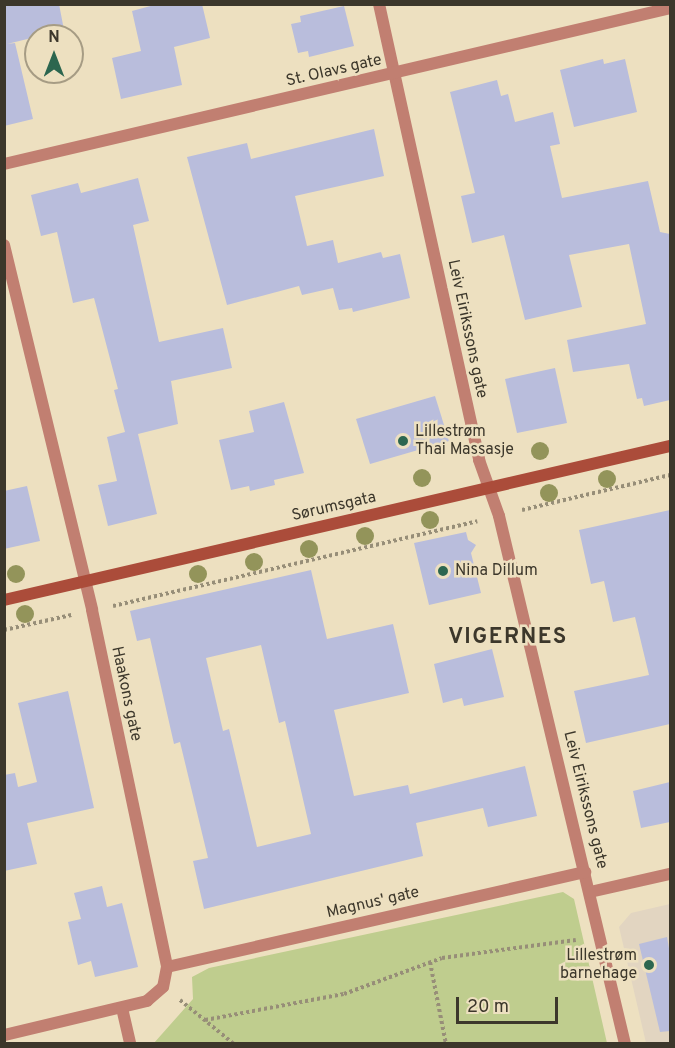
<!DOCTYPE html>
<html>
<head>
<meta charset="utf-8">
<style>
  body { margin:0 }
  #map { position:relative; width:675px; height:1048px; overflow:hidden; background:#ede0c0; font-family:Overpass,sans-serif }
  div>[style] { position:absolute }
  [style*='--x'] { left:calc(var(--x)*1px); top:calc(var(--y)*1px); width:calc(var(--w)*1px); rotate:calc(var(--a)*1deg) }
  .education>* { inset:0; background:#e2d5c1 }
  .green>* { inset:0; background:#bfcd8e }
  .building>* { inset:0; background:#b9bddc }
  .path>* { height:4px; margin-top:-2px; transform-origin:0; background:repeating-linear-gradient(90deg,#978e78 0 3px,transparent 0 6px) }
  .minor>* { height:12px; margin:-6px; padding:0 6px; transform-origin:6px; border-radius:6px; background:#c17f71 }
  .secondary>* { height:12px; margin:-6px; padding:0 6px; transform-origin:6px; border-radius:6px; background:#ab4c3a }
  .trees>* { width:18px; height:18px; margin:-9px; border-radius:50%; background:#93945a }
  .dots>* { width:16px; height:16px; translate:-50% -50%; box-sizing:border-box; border:3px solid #ede0c0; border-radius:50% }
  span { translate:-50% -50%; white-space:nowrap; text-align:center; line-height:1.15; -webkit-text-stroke:5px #ede0c0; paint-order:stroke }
  .street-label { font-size:16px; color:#3c372b }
  .poi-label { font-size:16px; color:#3c372b }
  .left { translate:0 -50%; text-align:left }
  .right { translate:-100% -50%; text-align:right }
  .district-label { font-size:22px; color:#3c372b; font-weight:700; letter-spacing:1.5px }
  .frame { position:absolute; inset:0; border:6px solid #3c372b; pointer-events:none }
  .north { position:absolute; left:24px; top:24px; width:60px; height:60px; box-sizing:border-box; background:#ede0c0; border:2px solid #a69c84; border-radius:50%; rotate:0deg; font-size:16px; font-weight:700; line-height:24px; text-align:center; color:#3c372b }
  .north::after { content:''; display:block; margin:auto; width:21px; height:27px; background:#2c664f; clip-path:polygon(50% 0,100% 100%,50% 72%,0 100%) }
  .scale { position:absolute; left:456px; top:997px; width:102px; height:27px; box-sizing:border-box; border:3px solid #3c372b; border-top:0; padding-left:8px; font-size:18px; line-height:21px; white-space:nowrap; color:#3c372b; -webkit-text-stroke:4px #ede0c0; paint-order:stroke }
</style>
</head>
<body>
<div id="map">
  <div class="education">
    <i style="clip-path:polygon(670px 904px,670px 1043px,646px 1043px,619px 927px,631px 913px)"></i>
  </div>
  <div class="green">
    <i style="clip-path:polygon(563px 892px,574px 899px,607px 1043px,154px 1043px,193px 999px,192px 977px,209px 968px)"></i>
  </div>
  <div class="building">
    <i style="clip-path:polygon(4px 4px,59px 4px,64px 30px,7px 44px,15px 43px,33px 119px,4px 126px)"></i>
    <i style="clip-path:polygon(158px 4px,202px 4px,210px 38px,174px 47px,182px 85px,121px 99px,112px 58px,141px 51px,132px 11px)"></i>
    <i style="clip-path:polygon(344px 6px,354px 46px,309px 57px,308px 51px,298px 53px,291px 24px,301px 22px,300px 16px)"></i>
    <i style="clip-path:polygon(603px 59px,604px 64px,625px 59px,637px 112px,574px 127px,560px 70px)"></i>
    <i style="clip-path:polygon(497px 80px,501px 96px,508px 94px,515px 122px,553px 112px,560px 144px,550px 146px,562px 198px,648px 181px,660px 232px,670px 234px,670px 400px,644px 406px,642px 398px,637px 399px,629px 364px,573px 372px,567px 340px,646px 324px,629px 244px,569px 255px,582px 307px,525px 320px,504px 235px,472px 243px,461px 196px,475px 193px,450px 92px)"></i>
    <i style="clip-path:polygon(374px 129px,384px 176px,295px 196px,307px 246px,333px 240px,338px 263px,381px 252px,383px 258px,400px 254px,410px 298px,353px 312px,352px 308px,339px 310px,333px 288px,302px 295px,299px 286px,227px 305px,187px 157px,247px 143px,251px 159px)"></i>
    <i style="clip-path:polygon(138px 178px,149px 221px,133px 225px,159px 342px,223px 328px,232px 368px,171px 381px,178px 424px,138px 434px,157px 514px,108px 526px,98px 485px,117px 481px,107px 437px,125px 432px,114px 390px,118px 389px,94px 298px,73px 303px,57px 232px,41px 236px,31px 195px,78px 183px,81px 193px)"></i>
    <i style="clip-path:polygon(555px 368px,567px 423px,517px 433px,505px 379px)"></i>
    <i style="clip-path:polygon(435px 396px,449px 441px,370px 464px,356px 419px)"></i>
    <i style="clip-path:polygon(284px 402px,304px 473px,274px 480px,275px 485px,250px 491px,249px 486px,231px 490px,219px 440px,254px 432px,249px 411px)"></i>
    <i style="clip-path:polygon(27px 486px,40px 541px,4px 549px,4px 491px)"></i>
    <i style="clip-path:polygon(670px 510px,670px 724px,586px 743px,574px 691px,649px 675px,635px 617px,613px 622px,604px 581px,591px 584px,579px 530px)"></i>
    <i style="clip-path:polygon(466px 532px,468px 540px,476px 545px,471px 553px,481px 593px,429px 605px,414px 543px)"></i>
    <i style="clip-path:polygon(evenodd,311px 570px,327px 639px,393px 624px,409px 693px,334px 710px,354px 796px,408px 785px,410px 794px,525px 766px,537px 816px,488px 827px,483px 808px,416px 823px,423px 856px,204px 909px,193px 861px,208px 858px,180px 742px,174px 744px,150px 638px,137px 641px,130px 611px,311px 570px,261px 645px,279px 723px,285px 721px,311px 834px,257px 847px,229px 729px,223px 731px,206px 658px,261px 645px)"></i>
    <i style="clip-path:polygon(492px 649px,504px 697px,464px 706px,462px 698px,443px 703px,434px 664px)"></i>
    <i style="clip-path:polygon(68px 691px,94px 808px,27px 823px,37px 864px,4px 871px,4px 775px,15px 773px,18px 787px,37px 782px,18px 703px)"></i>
    <i style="clip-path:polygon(670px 782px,670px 822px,641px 828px,633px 791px)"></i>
    <i style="clip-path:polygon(102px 886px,107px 907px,122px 903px,138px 967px,95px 977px,91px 961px,78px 965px,68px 922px,81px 919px,74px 893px)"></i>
    <i style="clip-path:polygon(667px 937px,670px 954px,670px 1031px,660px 1032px,639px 944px)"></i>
  </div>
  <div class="path">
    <i style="--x:522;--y:510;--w:152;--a:-13.3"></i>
    <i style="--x:113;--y:606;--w:374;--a:-13.1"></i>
    <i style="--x:4;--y:630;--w:69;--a:-12.6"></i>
    <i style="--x:430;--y:962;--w:84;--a:79"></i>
    <i style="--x:180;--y:1000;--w:70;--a:39.2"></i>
    <i style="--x:205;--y:1020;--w:141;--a:-10.6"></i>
    <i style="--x:344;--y:994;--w:104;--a:-20.2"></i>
    <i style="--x:442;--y:958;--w:135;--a:-7.7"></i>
  </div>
  <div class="minor">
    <i style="--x:379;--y:4;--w:467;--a:77.6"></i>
    <i style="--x:479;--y:460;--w:59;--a:70.3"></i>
    <i style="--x:499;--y:516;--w:543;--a:76.58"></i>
    <i style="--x:4;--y:164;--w:684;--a:-13.18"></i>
    <i style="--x:4;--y:245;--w:375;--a:76.4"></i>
    <i style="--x:92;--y:610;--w:365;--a:78.1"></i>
    <i style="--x:167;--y:967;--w:20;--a:101"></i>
    <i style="--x:163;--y:987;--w:21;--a:139"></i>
    <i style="--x:147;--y:1001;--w:147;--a:166.6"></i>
    <i style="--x:590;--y:892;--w:82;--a:-12.7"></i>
    <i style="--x:167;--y:967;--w:429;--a:-12.8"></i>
    <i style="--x:122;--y:1008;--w:37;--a:77"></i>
  </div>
  <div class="secondary">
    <i style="--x:4;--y:600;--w:684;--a:-13.02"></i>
  </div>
  <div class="trees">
    <i style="left:540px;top:451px"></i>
    <i style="left:422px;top:478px"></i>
    <i style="left:607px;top:479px"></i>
    <i style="left:549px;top:493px"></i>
    <i style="left:430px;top:520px"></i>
    <i style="left:365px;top:536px"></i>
    <i style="left:309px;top:549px"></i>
    <i style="left:254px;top:562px"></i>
    <i style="left:16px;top:574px"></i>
    <i style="left:198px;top:574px"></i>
    <i style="left:25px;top:614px"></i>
  </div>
  <div class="dots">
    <i style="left:403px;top:441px;background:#2c664f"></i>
    <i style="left:443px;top:571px;background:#2c664f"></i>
    <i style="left:649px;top:965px;background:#2c664f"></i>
  </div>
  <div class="street-label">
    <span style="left:334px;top:71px;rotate:-13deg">St. Olavs gate</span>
    <span style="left:467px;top:329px;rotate:78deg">Leiv Eirikssons gate</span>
    <span style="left:334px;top:507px;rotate:-13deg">Sørumsgata</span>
    <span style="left:126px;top:694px;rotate:78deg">Haakons gate</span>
    <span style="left:585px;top:800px;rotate:76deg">Leiv Eirikssons gate</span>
    <span style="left:373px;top:903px;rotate:-13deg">Magnus' gate</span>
  </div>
  <div class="poi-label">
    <span class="left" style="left:415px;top:441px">Lillestrøm<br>Thai Massasje</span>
    <span class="left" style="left:455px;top:571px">Nina Dillum</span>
    <span class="right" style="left:637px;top:965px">Lillestrøm<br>barnehage</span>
  </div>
  <div class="district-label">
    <span style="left:508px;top:638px">VIGERNES</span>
  </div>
  <div class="frame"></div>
  <div class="north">N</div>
  <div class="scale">20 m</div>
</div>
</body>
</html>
